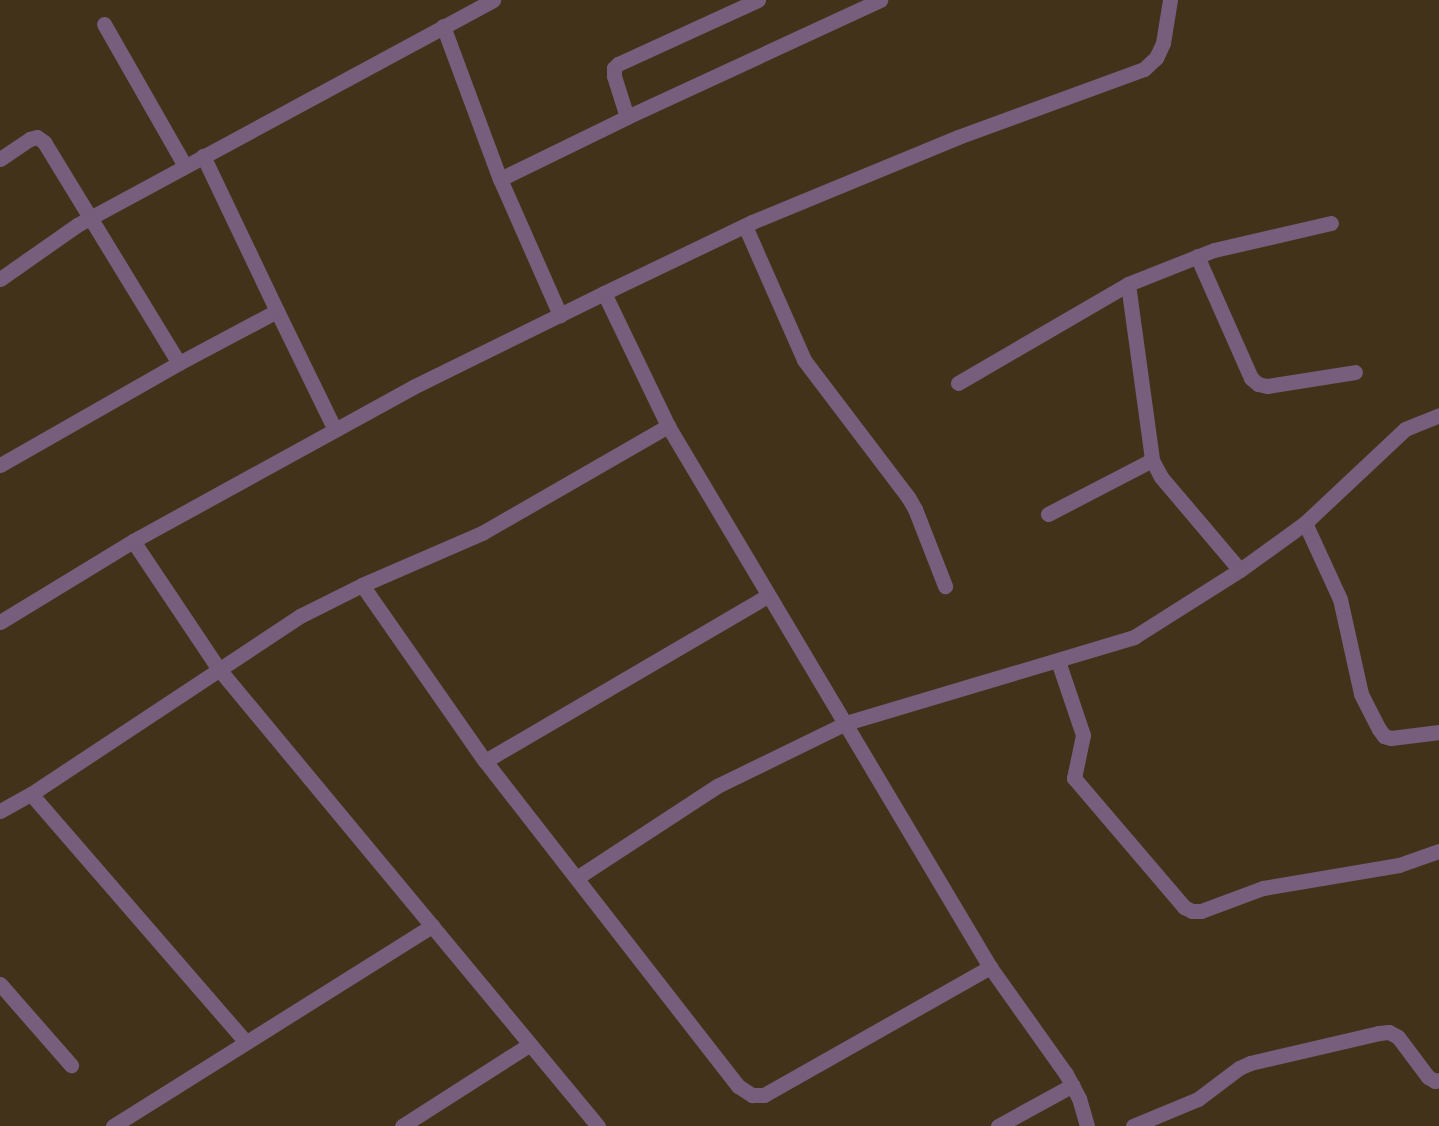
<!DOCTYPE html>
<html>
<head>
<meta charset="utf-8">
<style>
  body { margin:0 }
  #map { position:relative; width:1439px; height:1126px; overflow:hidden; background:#423219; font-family:Karla,sans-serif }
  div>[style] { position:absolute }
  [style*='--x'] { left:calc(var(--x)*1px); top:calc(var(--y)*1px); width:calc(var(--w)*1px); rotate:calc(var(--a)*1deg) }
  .street>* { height:15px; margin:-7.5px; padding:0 7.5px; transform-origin:7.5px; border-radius:7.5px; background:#765e7c }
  span { translate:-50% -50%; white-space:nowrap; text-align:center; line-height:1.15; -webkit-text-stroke:4.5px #423219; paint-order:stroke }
</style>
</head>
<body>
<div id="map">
  <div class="street">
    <i style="--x:104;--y:24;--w:163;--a:60.3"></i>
    <i style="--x:443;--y:26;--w:163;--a:69.6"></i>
    <i style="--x:500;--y:179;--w:149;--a:66.2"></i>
    <i style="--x:627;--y:117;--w:43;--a:-107.6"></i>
    <i style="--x:614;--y:76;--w:8;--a:-90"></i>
    <i style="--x:614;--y:68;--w:6;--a:-45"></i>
    <i style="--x:618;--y:64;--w:154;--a:-24.6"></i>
    <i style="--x:0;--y:159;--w:36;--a:-34"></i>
    <i style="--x:30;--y:139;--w:7;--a:-16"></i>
    <i style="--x:37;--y:137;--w:9;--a:36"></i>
    <i style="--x:44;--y:142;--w:259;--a:58.6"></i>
    <i style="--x:500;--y:179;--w:141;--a:-26"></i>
    <i style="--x:627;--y:117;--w:279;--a:-24.8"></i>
    <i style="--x:745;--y:226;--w:146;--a:66.2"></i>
    <i style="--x:804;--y:360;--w:172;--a:52.8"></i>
    <i style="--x:908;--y:497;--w:14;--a:60"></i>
    <i style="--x:915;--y:509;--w:83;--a:68.7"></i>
    <i style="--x:1197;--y:256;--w:133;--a:66.1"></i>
    <i style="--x:1251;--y:378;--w:9;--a:41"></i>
    <i style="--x:1258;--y:384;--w:9;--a:13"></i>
    <i style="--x:1267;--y:386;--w:89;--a:-9"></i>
    <i style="--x:0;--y:279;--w:94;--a:-35"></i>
    <i style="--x:77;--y:225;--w:473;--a:-28.4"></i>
    <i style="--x:1128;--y:284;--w:178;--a:82.2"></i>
    <i style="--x:1152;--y:460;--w:19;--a:62"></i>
    <i style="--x:1161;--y:477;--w:122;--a:49.7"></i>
    <i style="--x:604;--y:293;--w:148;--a:64.3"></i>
    <i style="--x:668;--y:426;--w:630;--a:59.24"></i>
    <i style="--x:990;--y:967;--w:131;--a:54.6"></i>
    <i style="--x:1066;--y:1074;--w:27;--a:62"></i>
    <i style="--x:1079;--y:1098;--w:29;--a:74"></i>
    <i style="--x:277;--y:311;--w:132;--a:64"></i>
    <i style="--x:958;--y:383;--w:197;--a:-30.2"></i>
    <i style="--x:1128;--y:284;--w:92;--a:-21.6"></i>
    <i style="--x:1214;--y:250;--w:120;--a:-13"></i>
    <i style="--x:0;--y:465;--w:206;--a:-29.7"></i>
    <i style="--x:179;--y:363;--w:111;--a:-28"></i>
    <i style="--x:277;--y:311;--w:172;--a:-115.5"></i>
    <i style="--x:1048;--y:514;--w:117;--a:-27.4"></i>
    <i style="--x:1305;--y:523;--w:84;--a:65.3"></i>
    <i style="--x:1340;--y:599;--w:97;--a:77.5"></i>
    <i style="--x:1361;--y:694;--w:39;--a:63"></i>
    <i style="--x:1379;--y:729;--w:9;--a:54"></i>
    <i style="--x:1384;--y:736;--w:7;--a:16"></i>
    <i style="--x:1391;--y:738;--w:48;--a:-7.1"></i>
    <i style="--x:133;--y:541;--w:153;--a:56.2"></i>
    <i style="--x:218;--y:668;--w:595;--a:50.32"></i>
    <i style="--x:362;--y:585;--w:215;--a:55.1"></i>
    <i style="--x:485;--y:761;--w:412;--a:52.1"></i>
    <i style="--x:738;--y:1086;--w:17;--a:33"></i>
    <i style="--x:752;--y:1095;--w:12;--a:0"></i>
    <i style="--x:764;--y:1095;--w:260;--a:-29.5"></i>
    <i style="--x:0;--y:622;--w:156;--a:-31.3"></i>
    <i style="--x:133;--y:541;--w:320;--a:-28.8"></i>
    <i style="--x:413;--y:387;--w:213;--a:-26.2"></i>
    <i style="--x:604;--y:293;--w:164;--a:-25.6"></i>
    <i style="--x:752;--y:222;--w:223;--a:-22.4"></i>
    <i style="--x:958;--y:137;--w:198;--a:-20.1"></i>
    <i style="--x:1144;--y:69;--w:16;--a:-43"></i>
    <i style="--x:1156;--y:58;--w:17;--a:-65"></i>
    <i style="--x:1163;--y:43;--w:44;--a:-80.8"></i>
    <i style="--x:1058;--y:661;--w:78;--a:71.3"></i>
    <i style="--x:1083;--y:735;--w:44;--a:101.8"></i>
    <i style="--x:1074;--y:778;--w:170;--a:49.5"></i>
    <i style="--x:1184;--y:907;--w:9;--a:27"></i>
    <i style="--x:1192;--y:911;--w:9;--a:0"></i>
    <i style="--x:1201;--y:911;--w:66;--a:-20.4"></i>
    <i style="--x:1263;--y:888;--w:138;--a:-9.6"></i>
    <i style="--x:1399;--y:865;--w:42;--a:-19.3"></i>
    <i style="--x:485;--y:761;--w:327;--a:-30.3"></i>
    <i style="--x:31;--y:794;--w:328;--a:49.1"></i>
    <i style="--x:0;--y:811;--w:35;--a:-29"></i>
    <i style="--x:31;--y:794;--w:323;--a:-33.5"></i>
    <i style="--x:300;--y:616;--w:69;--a:-26.6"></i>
    <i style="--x:362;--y:585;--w:131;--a:-23.4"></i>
    <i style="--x:482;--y:533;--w:215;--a:-29.9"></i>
    <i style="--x:578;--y:877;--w:166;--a:-33.2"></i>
    <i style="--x:717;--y:786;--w:144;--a:-26"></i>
    <i style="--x:846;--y:723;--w:301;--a:-16.6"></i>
    <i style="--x:1134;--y:637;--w:125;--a:-32.3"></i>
    <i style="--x:1240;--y:570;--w:80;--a:-35.9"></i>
    <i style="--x:1305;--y:523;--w:137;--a:-43.2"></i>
    <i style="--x:1405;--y:429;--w:37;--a:-22"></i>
    <i style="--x:0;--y:984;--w:108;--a:48.8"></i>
    <i style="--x:113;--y:1126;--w:377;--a:-32.1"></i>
    <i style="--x:402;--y:1126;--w:152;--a:-32.6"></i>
    <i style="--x:998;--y:1126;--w:85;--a:-28.7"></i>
    <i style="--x:1133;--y:1126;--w:70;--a:-22.6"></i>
    <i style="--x:1198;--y:1099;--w:51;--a:-37.1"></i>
    <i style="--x:1239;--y:1068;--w:12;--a:-24"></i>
    <i style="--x:1250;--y:1063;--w:132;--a:-13.1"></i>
    <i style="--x:1379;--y:1033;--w:10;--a:-6"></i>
    <i style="--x:1389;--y:1032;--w:10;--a:29"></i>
    <i style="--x:1398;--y:1037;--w:50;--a:53.1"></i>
    <i style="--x:1428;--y:1077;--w:8;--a:30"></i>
    <i style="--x:1435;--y:1081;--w:4;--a:-14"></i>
  </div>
</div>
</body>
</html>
